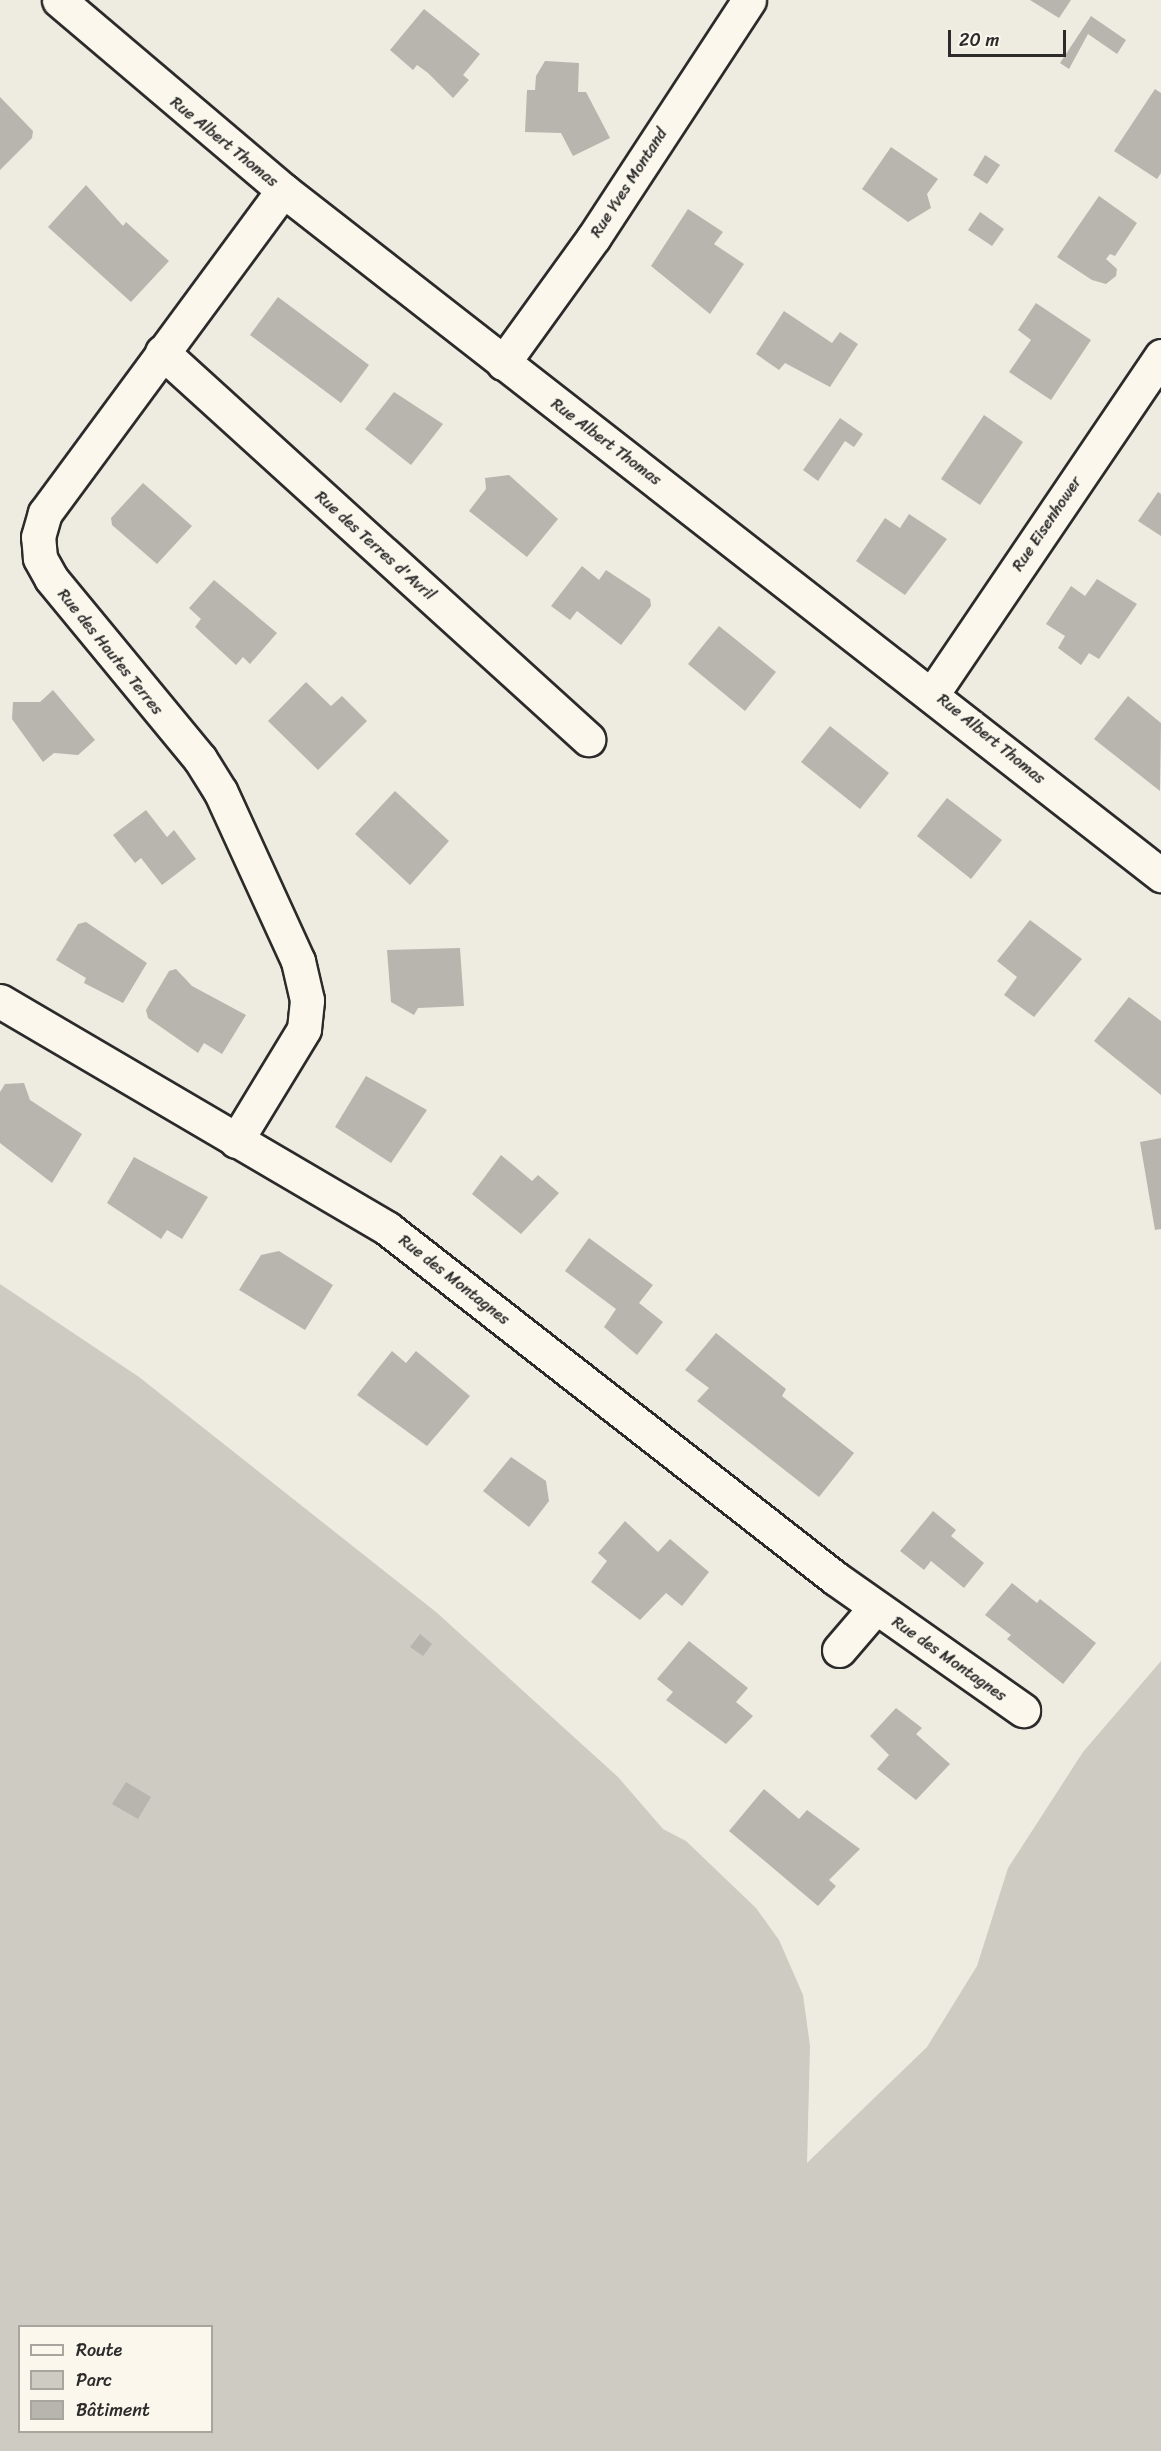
<!DOCTYPE html>
<html>
<head>
<meta charset="utf-8">
<style>
  body { margin:0 }
  #map { position:relative; width:1161px; height:2451px; overflow:hidden; background:#eeebe0; font-family:Sriracha,sans-serif }
  div>[style] { position:absolute }
  [style*='--x'] { left:calc(var(--x)*1px); top:calc(var(--y)*1px); width:calc(var(--w)*1px); rotate:calc(var(--a)*1deg) }
  .green>* { inset:0; background:#cecbc2 }
  .building>* { inset:0; background:#b8b5ae }
  .roads { filter:drop-shadow(2px 0 #2b2b2b) drop-shadow(-2px 0 #2b2b2b) drop-shadow(0 2px #2b2b2b) drop-shadow(0 -2px #2b2b2b) }
  .street>* { height:33px; margin:-16.5px; padding:0 16.5px; transform-origin:16.5px; border-radius:16.5px; background:#fbf7ec }
  span { translate:-50% -50%; white-space:nowrap; text-align:center; line-height:1.15; -webkit-text-stroke:6px #fbf7ec; paint-order:stroke }
  .street-label { font-size:16px; color:#2b2b2b }
  .legend { position:absolute; left:18px; top:2325px; width:195px; height:108px; box-sizing:border-box; background:#fbf7ec; border:2px solid #a8a59f; margin:0; padding:8px 10px; list-style:none; font-size:18px; color:#2b2b2b }
  .legend li { display:flex; align-items:center; gap:12px; height:30px }
  .legend b { width:30px; border:2px solid #a8a59f }
  .scale { position:absolute; left:948px; top:30px; width:118px; height:27px; box-sizing:border-box; border:3px solid #2b2b2b; border-top:0; padding-left:8px; font-size:18px; line-height:21px; white-space:nowrap; color:#2b2b2b; -webkit-text-stroke:4px #fbf7ec; paint-order:stroke }
</style>
</head>
<body>
<div id="map">
  <div class="green">
    <i style="clip-path:polygon(evenodd,0 1284px,139px 1377px,436px 1612px,618px 1777px,663px 1829px,686px 1841px,756px 1908px,779px 1940px,803px 1995px,810px 2046px,807px 2163px,927px 2047px,977px 1966px,1008px 1868px,1083px 1752px,1161px 1661px,1161px 2451px,0 2451px,0 1284px,20px 2326px,212px 2326px,212px 2432px,20px 2432px,20px 2326px)"></i>
  </div>
  <div class="building">
    <i style="clip-path:polygon(1030px 0,1071px 0,1059px 18px)"></i>
    <i style="clip-path:polygon(424px 9px,480px 54px,463px 75px,469px 80px,453px 98px,428px 73px,417px 65px,413px 70px,390px 50px)"></i>
    <i style="clip-path:polygon(1091px 16px,1126px 40px,1117px 54px,1088px 34px,1069px 69px,1060px 63px)"></i>
    <i style="clip-path:polygon(545px 61px,579px 63px,578px 92px,586px 92px,610px 138px,573px 156px,561px 133px,525px 132px,527px 90px,535px 90px,536px 76px)"></i>
    <i style="clip-path:polygon(1155px 89px,1161px 93px,1161px 173px,1157px 179px,1114px 151px)"></i>
    <i style="clip-path:polygon(0 97px,33px 131px,32px 138px,0 170px)"></i>
    <i style="clip-path:polygon(891px 147px,938px 179px,927px 194px,931px 208px,908px 222px,862px 189px)"></i>
    <i style="clip-path:polygon(985px 155px,1000px 165px,987px 184px,973px 175px)"></i>
    <i style="clip-path:polygon(86px 185px,123px 226px,126px 222px,169px 261px,131px 302px,48px 227px)"></i>
    <i style="clip-path:polygon(1099px 196px,1137px 223px,1115px 256px,1110px 254px,1106px 259px,1117px 269px,1116px 276px,1106px 284px,1092px 280px,1057px 257px)"></i>
    <i style="clip-path:polygon(688px 209px,723px 232px,714px 244px,744px 264px,710px 314px,651px 266px)"></i>
    <i style="clip-path:polygon(980px 212px,1004px 229px,992px 246px,968px 230px)"></i>
    <i style="clip-path:polygon(278px 297px,369px 365px,341px 403px,250px 335px)"></i>
    <i style="clip-path:polygon(1036px 303px,1091px 340px,1051px 400px,1009px 372px,1031px 340px,1018px 330px)"></i>
    <i style="clip-path:polygon(784px 311px,832px 343px,840px 332px,858px 344px,830px 387px,785px 363px,779px 370px,756px 354px)"></i>
    <i style="clip-path:polygon(394px 392px,443px 424px,411px 465px,365px 429px)"></i>
    <i style="clip-path:polygon(984px 415px,1023px 442px,980px 505px,941px 479px)"></i>
    <i style="clip-path:polygon(840px 418px,863px 434px,854px 447px,845px 441px,818px 481px,803px 470px)"></i>
    <i style="clip-path:polygon(509px 475px,558px 519px,527px 557px,469px 511px,486px 489px,485px 478px)"></i>
    <i style="clip-path:polygon(143px 483px,192px 526px,157px 564px,112px 525px,111px 518px)"></i>
    <i style="clip-path:polygon(1158px 492px,1161px 494px,1161px 536px,1138px 521px)"></i>
    <i style="clip-path:polygon(909px 514px,947px 539px,905px 595px,856px 561px,885px 518px,900px 528px)"></i>
    <i style="clip-path:polygon(582px 566px,599px 580px,606px 570px,650px 599px,651px 606px,621px 645px,577px 611px,570px 620px,551px 606px)"></i>
    <i style="clip-path:polygon(1097px 579px,1137px 604px,1099px 659px,1089px 653px,1081px 665px,1058px 648px,1065px 636px,1046px 624px,1071px 586px,1085px 596px)"></i>
    <i style="clip-path:polygon(214px 580px,277px 633px,250px 664px,243px 657px,236px 665px,195px 627px,201px 619px,189px 608px)"></i>
    <i style="clip-path:polygon(719px 626px,776px 672px,745px 711px,688px 664px)"></i>
    <i style="clip-path:polygon(306px 682px,331px 706px,342px 696px,367px 721px,318px 770px,268px 721px)"></i>
    <i style="clip-path:polygon(53px 690px,95px 740px,78px 755px,54px 753px,43px 762px,12px 719px,13px 702px,40px 702px)"></i>
    <i style="clip-path:polygon(1128px 696px,1161px 723px,1160px 791px,1094px 739px)"></i>
    <i style="clip-path:polygon(830px 726px,889px 773px,860px 809px,801px 762px)"></i>
    <i style="clip-path:polygon(395px 791px,449px 841px,410px 885px,355px 834px)"></i>
    <i style="clip-path:polygon(947px 798px,1002px 840px,971px 879px,917px 836px)"></i>
    <i style="clip-path:polygon(146px 810px,167px 837px,174px 830px,196px 859px,162px 885px,141px 858px,135px 863px,113px 835px)"></i>
    <i style="clip-path:polygon(1030px 920px,1082px 959px,1034px 1017px,1004px 995px,1017px 977px,997px 961px)"></i>
    <i style="clip-path:polygon(86px 922px,147px 963px,123px 1003px,84px 983px,86px 978px,56px 960px,78px 924px)"></i>
    <i style="clip-path:polygon(460px 948px,464px 1006px,418px 1008px,414px 1015px,391px 1002px,387px 950px)"></i>
    <i style="clip-path:polygon(176px 969px,192px 986px,246px 1015px,222px 1054px,204px 1043px,198px 1053px,148px 1018px,146px 1010px,169px 971px)"></i>
    <i style="clip-path:polygon(1129px 997px,1161px 1021px,1161px 1095px,1094px 1041px)"></i>
    <i style="clip-path:polygon(366px 1076px,427px 1110px,391px 1163px,335px 1127px)"></i>
    <i style="clip-path:polygon(24px 1083px,30px 1100px,82px 1134px,52px 1183px,0 1143px,0 1092px,5px 1084px)"></i>
    <i style="clip-path:polygon(1161px 1138px,1161px 1229px,1155px 1230px,1140px 1142px)"></i>
    <i style="clip-path:polygon(501px 1155px,532px 1181px,538px 1175px,559px 1193px,521px 1234px,472px 1194px)"></i>
    <i style="clip-path:polygon(134px 1157px,208px 1197px,182px 1239px,167px 1230px,161px 1239px,107px 1203px)"></i>
    <i style="clip-path:polygon(589px 1238px,653px 1285px,639px 1303px,663px 1322px,637px 1355px,604px 1327px,616px 1309px,565px 1271px)"></i>
    <i style="clip-path:polygon(279px 1251px,333px 1285px,305px 1330px,239px 1290px,261px 1255px)"></i>
    <i style="clip-path:polygon(716px 1333px,786px 1389px,782px 1396px,854px 1453px,819px 1497px,697px 1401px,709px 1388px,685px 1370px)"></i>
    <i style="clip-path:polygon(392px 1351px,406px 1363px,416px 1351px,470px 1396px,427px 1446px,357px 1395px)"></i>
    <i style="clip-path:polygon(511px 1457px,546px 1481px,549px 1501px,529px 1527px,483px 1491px)"></i>
    <i style="clip-path:polygon(933px 1511px,956px 1530px,951px 1536px,984px 1563px,964px 1588px,931px 1561px,924px 1570px,900px 1551px)"></i>
    <i style="clip-path:polygon(625px 1521px,658px 1552px,670px 1539px,709px 1572px,682px 1606px,666px 1593px,640px 1620px,591px 1582px,607px 1561px,598px 1553px)"></i>
    <i style="clip-path:polygon(1012px 1583px,1037px 1603px,1040px 1599px,1096px 1643px,1063px 1684px,1007px 1639px,1011px 1635px,985px 1615px)"></i>
    <i style="clip-path:polygon(420px 1634px,432px 1644px,423px 1656px,410px 1647px)"></i>
    <i style="clip-path:polygon(689px 1641px,748px 1688px,736px 1702px,753px 1716px,726px 1744px,666px 1700px,673px 1692px,657px 1679px)"></i>
    <i style="clip-path:polygon(896px 1708px,922px 1728px,916px 1734px,950px 1764px,916px 1800px,877px 1769px,889px 1755px,870px 1736px)"></i>
    <i style="clip-path:polygon(126px 1782px,151px 1797px,138px 1819px,112px 1804px)"></i>
    <i style="clip-path:polygon(764px 1789px,799px 1819px,807px 1810px,860px 1849px,829px 1880px,836px 1886px,818px 1906px,729px 1831px)"></i>
  </div>
  <div class="roads">
    <div class="street">
      <i style="--x:59;--y:0;--w:294;--a:40.3"></i>
      <i style="--x:283;--y:190;--w:1114;--a:37.96"></i>
      <i style="--x:162;--y:352;--w:576;--a:42.25"></i>
      <i style="--x:503;--y:363;--w:155;--a:-54.2"></i>
      <i style="--x:594;--y:237;--w:283;--a:-56.8"></i>
      <i style="--x:933;--y:693;--w:407;--a:-55.9"></i>
      <i style="--x:0;--y:1001;--w:450;--a:30.4"></i>
      <i style="--x:388;--y:1229;--w:567;--a:37.98"></i>
      <i style="--x:835;--y:1578;--w:230;--a:35.1"></i>
      <i style="--x:236;--y:1141;--w:131;--a:-58.7"></i>
      <i style="--x:304;--y:1029;--w:29;--a:-84"></i>
      <i style="--x:307;--y:1000;--w:40;--a:-103"></i>
      <i style="--x:298;--y:961;--w:187;--a:-114.6"></i>
      <i style="--x:220;--y:791;--w:38;--a:-122"></i>
      <i style="--x:200;--y:759;--w:234;--a:-129.5"></i>
      <i style="--x:51;--y:578;--w:23;--a:-119"></i>
      <i style="--x:40;--y:558;--w:21;--a:-95"></i>
      <i style="--x:38;--y:537;--w:25;--a:-74"></i>
      <i style="--x:45;--y:513;--w:401;--a:-53.6"></i>
      <i style="--x:839;--y:1650;--w:55;--a:-49.4"></i>
    </div>
  </div>
  <div class="street-label">
    <span style="left:224px;top:142px;rotate:39deg">Rue Albert Thomas</span>
    <span style="left:629px;top:183px;rotate:-57deg">Rue Yves Montand</span>
    <span style="left:606px;top:442px;rotate:37deg">Rue Albert Thomas</span>
    <span style="left:1047px;top:524px;rotate:-56deg">Rue Eisenhower</span>
    <span style="left:375px;top:546px;rotate:42deg">Rue des Terres d'Avril</span>
    <span style="left:110px;top:652px;rotate:51deg">Rue des Hautes Terres</span>
    <span style="left:991px;top:739px;rotate:39deg">Rue Albert Thomas</span>
    <span style="left:454px;top:1280px;rotate:38deg">Rue des Montagnes</span>
    <span style="left:949px;top:1659px;rotate:35deg">Rue des Montagnes</span>
  </div>
  <ul class="legend">
  <li><b style="height:8px;background:#fbf7ec"></b>Route</li>
  <li><b style="height:16px;background:#cecbc2"></b>Parc</li>
  <li><b style="height:16px;background:#b8b5ae"></b>Bâtiment</li>
  </ul>
  <div class="scale">20 m</div>
</div>
</body>
</html>
